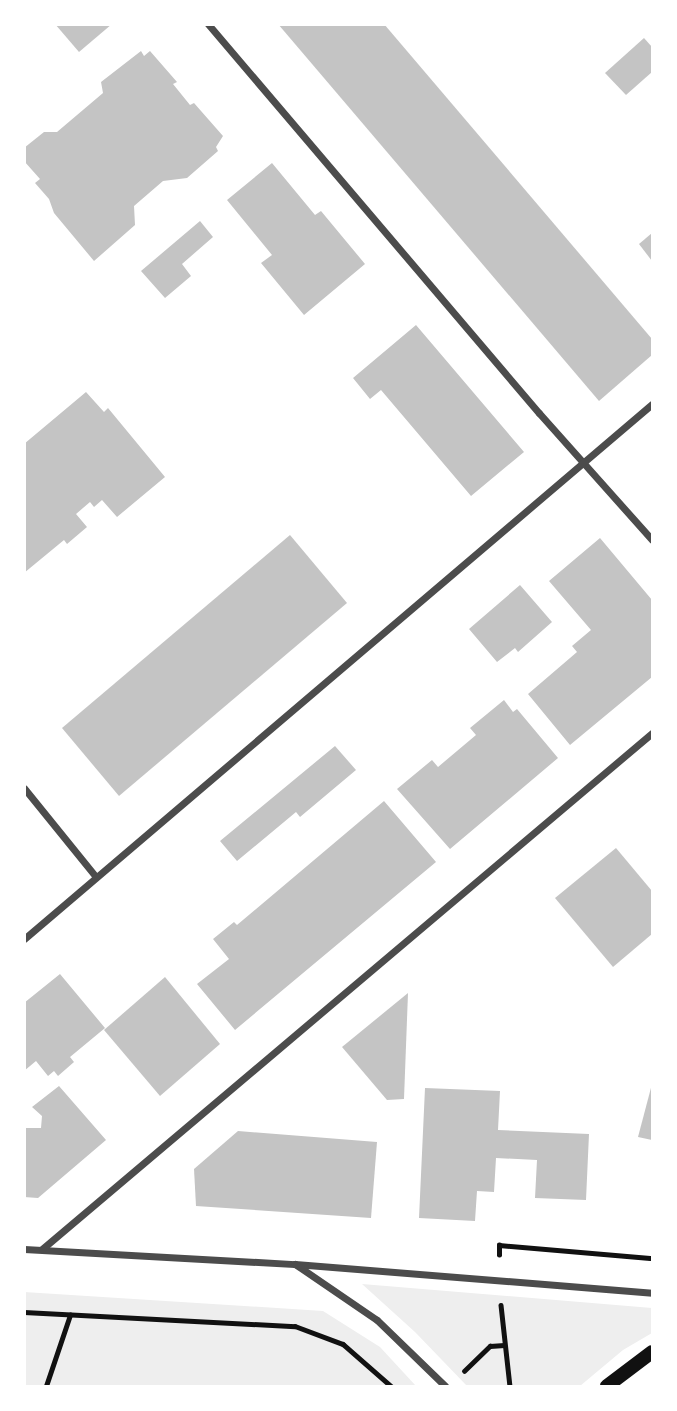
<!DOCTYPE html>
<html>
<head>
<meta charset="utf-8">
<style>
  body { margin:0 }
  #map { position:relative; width:677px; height:1411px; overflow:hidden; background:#fff; font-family:Georgia,serif }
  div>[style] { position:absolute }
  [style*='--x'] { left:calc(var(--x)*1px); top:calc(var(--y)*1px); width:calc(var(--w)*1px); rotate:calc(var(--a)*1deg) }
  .green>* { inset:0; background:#eee }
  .building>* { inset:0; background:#c4c4c4 }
  .path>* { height:4.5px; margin:-2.25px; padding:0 2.25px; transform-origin:2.25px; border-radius:2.25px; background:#111 }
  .minor>* { height:7px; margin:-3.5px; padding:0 3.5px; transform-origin:3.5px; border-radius:3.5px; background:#4c4c4c }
  .secondary>* { height:14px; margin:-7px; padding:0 7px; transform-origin:7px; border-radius:7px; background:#111 }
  span { translate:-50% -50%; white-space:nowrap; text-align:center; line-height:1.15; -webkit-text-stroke:5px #fff; paint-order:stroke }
  .frame { position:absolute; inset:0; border:26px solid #fff; pointer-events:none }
</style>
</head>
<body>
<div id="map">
  <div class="green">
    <i style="clip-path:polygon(362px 1284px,652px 1308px,652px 1333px,623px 1350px,580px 1386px,467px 1386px,415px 1332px)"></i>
    <i style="clip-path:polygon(24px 1292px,323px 1311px,380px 1347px,416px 1386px,25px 1386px)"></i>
  </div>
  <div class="building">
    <i style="clip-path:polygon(55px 24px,112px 24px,79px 52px)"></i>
    <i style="clip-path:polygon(278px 24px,384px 24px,652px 339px,652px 355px,599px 401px)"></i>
    <i style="clip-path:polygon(644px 38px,652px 47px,652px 72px,626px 95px,605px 73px)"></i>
    <i style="clip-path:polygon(141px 51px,144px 56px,150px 51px,177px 82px,173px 84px,190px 105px,194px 103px,223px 136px,216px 147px,218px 151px,187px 178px,163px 181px,134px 206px,135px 225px,94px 261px,54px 213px,49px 199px,35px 183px,40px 179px,24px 161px,24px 148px,44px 132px,57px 132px,103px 93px,101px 82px)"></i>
    <i style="clip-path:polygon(272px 163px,315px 215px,321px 211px,365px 264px,304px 315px,261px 263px,272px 255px,227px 200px)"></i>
    <i style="clip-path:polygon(200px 221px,213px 237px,182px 264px,191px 276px,165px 298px,141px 271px)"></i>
    <i style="clip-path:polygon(652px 233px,652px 261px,639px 244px)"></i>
    <i style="clip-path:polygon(416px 325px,524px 452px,471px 496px,381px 390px,370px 399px,353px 378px)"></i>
    <i style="clip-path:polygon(86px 392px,104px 412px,108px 408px,165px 477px,117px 517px,102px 500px,94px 507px,90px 502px,76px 514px,87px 527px,67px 544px,64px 540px,24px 573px,24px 444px)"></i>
    <i style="clip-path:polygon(290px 535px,347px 603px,119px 796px,62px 728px)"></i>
    <i style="clip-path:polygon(600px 538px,652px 600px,652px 677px,570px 745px,528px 694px,577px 652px,572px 646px,591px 630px,549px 581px)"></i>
    <i style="clip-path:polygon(520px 585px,552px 622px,518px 652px,515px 648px,497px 662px,469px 629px)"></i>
    <i style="clip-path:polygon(504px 700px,513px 712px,517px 709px,558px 758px,450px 849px,397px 789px,432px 760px,438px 767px,476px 735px,470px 728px)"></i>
    <i style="clip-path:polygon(335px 746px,356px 770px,300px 817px,296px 812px,237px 861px,220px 841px)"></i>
    <i style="clip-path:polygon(384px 801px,436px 862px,235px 1030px,197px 984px,229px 959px,213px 939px,234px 922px,237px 925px)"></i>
    <i style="clip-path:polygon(616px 848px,652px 891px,652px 934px,613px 967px,555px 898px)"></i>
    <i style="clip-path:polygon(60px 974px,105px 1028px,70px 1057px,74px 1062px,58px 1076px,54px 1071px,48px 1076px,36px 1061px,24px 1071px,24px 1003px)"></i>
    <i style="clip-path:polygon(165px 977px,220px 1044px,160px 1096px,104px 1030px)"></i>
    <i style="clip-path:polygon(408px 993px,404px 1099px,387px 1100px,342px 1047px)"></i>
    <i style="clip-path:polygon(652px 1084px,652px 1140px,638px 1137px)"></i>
    <i style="clip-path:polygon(59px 1086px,106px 1140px,38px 1198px,24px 1197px,24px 1128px,41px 1128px,42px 1116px,32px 1107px)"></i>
    <i style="clip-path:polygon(425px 1088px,500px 1091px,498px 1130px,589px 1134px,586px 1200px,535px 1198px,537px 1160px,496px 1158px,494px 1192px,477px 1191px,475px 1221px,419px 1218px)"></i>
    <i style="clip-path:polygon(238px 1131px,377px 1142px,371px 1218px,196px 1206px,194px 1169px)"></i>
  </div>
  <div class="path">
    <i style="--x:499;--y:1255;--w:10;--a:-90"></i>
    <i style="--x:499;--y:1245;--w:154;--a:4.9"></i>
    <i style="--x:501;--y:1305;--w:81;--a:83.7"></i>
    <i style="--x:24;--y:1312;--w:271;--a:3"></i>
    <i style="--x:295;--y:1326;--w:51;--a:20.6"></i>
    <i style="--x:343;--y:1344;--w:64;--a:41.2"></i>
    <i style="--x:464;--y:1371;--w:36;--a:-44"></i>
    <i style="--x:490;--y:1346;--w:14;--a:-4"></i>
    <i style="--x:46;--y:1386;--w:75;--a:-71.3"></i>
  </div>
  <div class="minor">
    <i style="--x:208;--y:24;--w:511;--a:49.61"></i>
    <i style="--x:539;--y:413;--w:170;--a:48.3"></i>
    <i style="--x:24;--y:788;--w:114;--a:51"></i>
    <i style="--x:24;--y:939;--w:825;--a:-40.43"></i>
    <i style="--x:24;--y:1249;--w:271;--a:3.2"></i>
    <i style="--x:295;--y:1264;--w:358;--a:4.6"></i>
    <i style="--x:42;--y:1249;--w:799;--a:-40.23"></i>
    <i style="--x:295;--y:1264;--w:99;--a:34.3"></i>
    <i style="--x:377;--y:1320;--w:95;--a:44.1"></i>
  </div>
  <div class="secondary">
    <i style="--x:607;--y:1386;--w:56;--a:-37.1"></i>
  </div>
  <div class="frame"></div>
</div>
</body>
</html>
